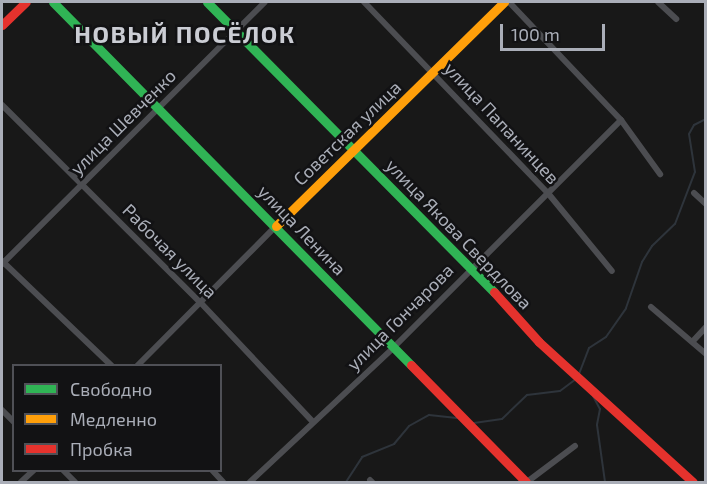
<!DOCTYPE html>
<html>
<head>
<meta charset="utf-8">
<style>
  body { margin:0 }
  #map { position:relative; width:707px; height:484px; overflow:hidden; background:#181818; font-family:"Exo 2",sans-serif }
  div>[style] { position:absolute }
  [style*='--x'] { left:calc(var(--x)*1px); top:calc(var(--y)*1px); width:calc(var(--w)*1px); rotate:calc(var(--a)*1deg) }
  .stream>* { height:2px; margin:-1px; padding:0 1px; transform-origin:1px; border-radius:1px; background:#2e343b }
  .street>* { height:6px; margin:-3px; padding:0 3px; transform-origin:3px; border-radius:3px; background:#4c4d51 }
  .fast>* { height:9px; margin:-4.5px; padding:0 4.5px; transform-origin:4.5px; border-radius:4.5px; background:#30b455 }
  .slow>* { height:9px; margin:-4.5px; padding:0 4.5px; transform-origin:4.5px; border-radius:4.5px; background:#ff9f0a }
  .jam>* { height:9px; margin:-4.5px; padding:0 4.5px; transform-origin:4.5px; border-radius:4.5px; background:#e5322d }
  span { translate:-50% -50%; white-space:nowrap; text-align:center; line-height:1.15; -webkit-text-stroke:5px #121214; paint-order:stroke }
  .street-label { font-size:18px; color:#aaaeb8 }
  .district-label { font-size:24px; color:#cbcdd4; font-weight:700; letter-spacing:1.5px }
  .frame { position:absolute; inset:0; border:3px solid #aaaeb8; pointer-events:none }
  .legend { position:absolute; left:12px; top:364px; width:210px; height:108px; box-sizing:border-box; background:#121214; border:2px solid #4f5056; margin:0; padding:8px 10px; list-style:none; font-size:18px; color:#aaaeb8 }
  .legend li { display:flex; align-items:center; gap:12px; height:30px }
  .legend b { width:30px; border:2px solid #4f5056 }
  .scale { position:absolute; left:500px; top:24px; width:105px; height:27px; box-sizing:border-box; border:3px solid #aaaeb8; border-top:0; padding-left:8px; font-size:18px; line-height:21px; white-space:nowrap; color:#aaaeb8; -webkit-text-stroke:4px #121214; paint-order:stroke }
</style>
</head>
<body>
<div id="map">
  <div class="stream">
    <i style="--x:579;--y:374;--w:28;--a:-69"></i>
    <i style="--x:589;--y:348;--w:20;--a:-33"></i>
    <i style="--x:606;--y:337;--w:35;--a:-55"></i>
    <i style="--x:626;--y:308;--w:49;--a:-70.8"></i>
    <i style="--x:642;--y:262;--w:19;--a:-58"></i>
    <i style="--x:652;--y:246;--w:32;--a:-44"></i>
    <i style="--x:675;--y:224;--w:56;--a:-69"></i>
    <i style="--x:695;--y:172;--w:38;--a:-99"></i>
    <i style="--x:689;--y:134;--w:10;--a:-61"></i>
    <i style="--x:694;--y:125;--w:13;--a:-27"></i>
    <i style="--x:593;--y:396;--w:15;--a:62"></i>
    <i style="--x:600;--y:409;--w:16;--a:101"></i>
    <i style="--x:597;--y:425;--w:58;--a:82"></i>
    <i style="--x:474;--y:423;--w:28;--a:-8"></i>
    <i style="--x:502;--y:419;--w:35;--a:-44"></i>
    <i style="--x:527;--y:395;--w:33;--a:-7"></i>
    <i style="--x:560;--y:391;--w:20;--a:-37"></i>
    <i style="--x:346;--y:482;--w:30;--a:-57"></i>
    <i style="--x:362;--y:457;--w:35;--a:-22"></i>
    <i style="--x:394;--y:444;--w:23;--a:-50"></i>
    <i style="--x:409;--y:426;--w:23;--a:-29"></i>
    <i style="--x:429;--y:415;--w:28;--a:6"></i>
  </div>
  <div class="street">
    <i style="--x:364;--y:2;--w:264;--a:46.1"></i>
    <i style="--x:547;--y:192;--w:102;--a:50.6"></i>
    <i style="--x:509;--y:2;--w:163;--a:46.5"></i>
    <i style="--x:621;--y:120;--w:67;--a:54.2"></i>
    <i style="--x:658;--y:2;--w:25;--a:43"></i>
    <i style="--x:2;--y:105;--w:279;--a:44.9"></i>
    <i style="--x:200;--y:302;--w:165;--a:46.7"></i>
    <i style="--x:694;--y:193;--w:16;--a:43"></i>
    <i style="--x:2;--y:261;--w:152;--a:43.7"></i>
    <i style="--x:2;--y:264;--w:371;--a:-44.9"></i>
    <i style="--x:651;--y:307;--w:72;--a:40.5"></i>
    <i style="--x:693;--y:341;--w:19;--a:-47"></i>
    <i style="--x:137;--y:366;--w:197;--a:-45.2"></i>
    <i style="--x:2;--y:410;--w:17;--a:45"></i>
    <i style="--x:63;--y:470;--w:17;--a:45"></i>
    <i style="--x:212;--y:470;--w:16;--a:47"></i>
    <i style="--x:370;--y:480;--w:3;--a:45"></i>
    <i style="--x:21;--y:482;--w:18;--a:-43"></i>
    <i style="--x:250;--y:482;--w:196;--a:-43.1"></i>
    <i style="--x:393;--y:348;--w:322;--a:-45"></i>
    <i style="--x:527;--y:482;--w:60;--a:-36.9"></i>
  </div>
  <div class="fast">
    <i style="--x:53;--y:2;--w:510;--a:45.4"></i>
    <i style="--x:207;--y:2;--w:408;--a:45.3"></i>
  </div>
  <div class="slow">
    <i style="--x:276;--y:226;--w:320;--a:-44.5"></i>
  </div>
  <div class="jam">
    <i style="--x:2;--y:25;--w:33;--a:-44"></i>
    <i style="--x:494;--y:292;--w:67;--a:48"></i>
    <i style="--x:539;--y:342;--w:208;--a:42.3"></i>
    <i style="--x:411;--y:365;--w:164;--a:45.5"></i>
  </div>
  <div class="street-label">
    <span style="left:123px;top:122px;rotate:-45deg">улица Шевченко</span>
    <span style="left:502px;top:123px;rotate:47deg">улица Папанинцев</span>
    <span style="left:347px;top:133px;rotate:-44deg">Советская улица</span>
    <span style="left:302px;top:230px;rotate:46deg">улица Ленина</span>
    <span style="left:459px;top:234px;rotate:46deg">улица Якова Свердлова</span>
    <span style="left:170px;top:251px;rotate:45deg">Рабочая улица</span>
    <span style="left:400px;top:317px;rotate:-45deg">улица Гончарова</span>
  </div>
  <div class="district-label">
    <span style="left:185px;top:34px">НОВЫЙ ПОСЁЛОК</span>
  </div>
  <div class="frame"></div>
  <ul class="legend">
  <li><b style="height:8px;background:#30b455"></b>Свободно</li>
  <li><b style="height:8px;background:#ff9f0a"></b>Медленно</li>
  <li><b style="height:8px;background:#e5322d"></b>Пробка</li>
  </ul>
  <div class="scale">100 m</div>
</div>
</body>
</html>
